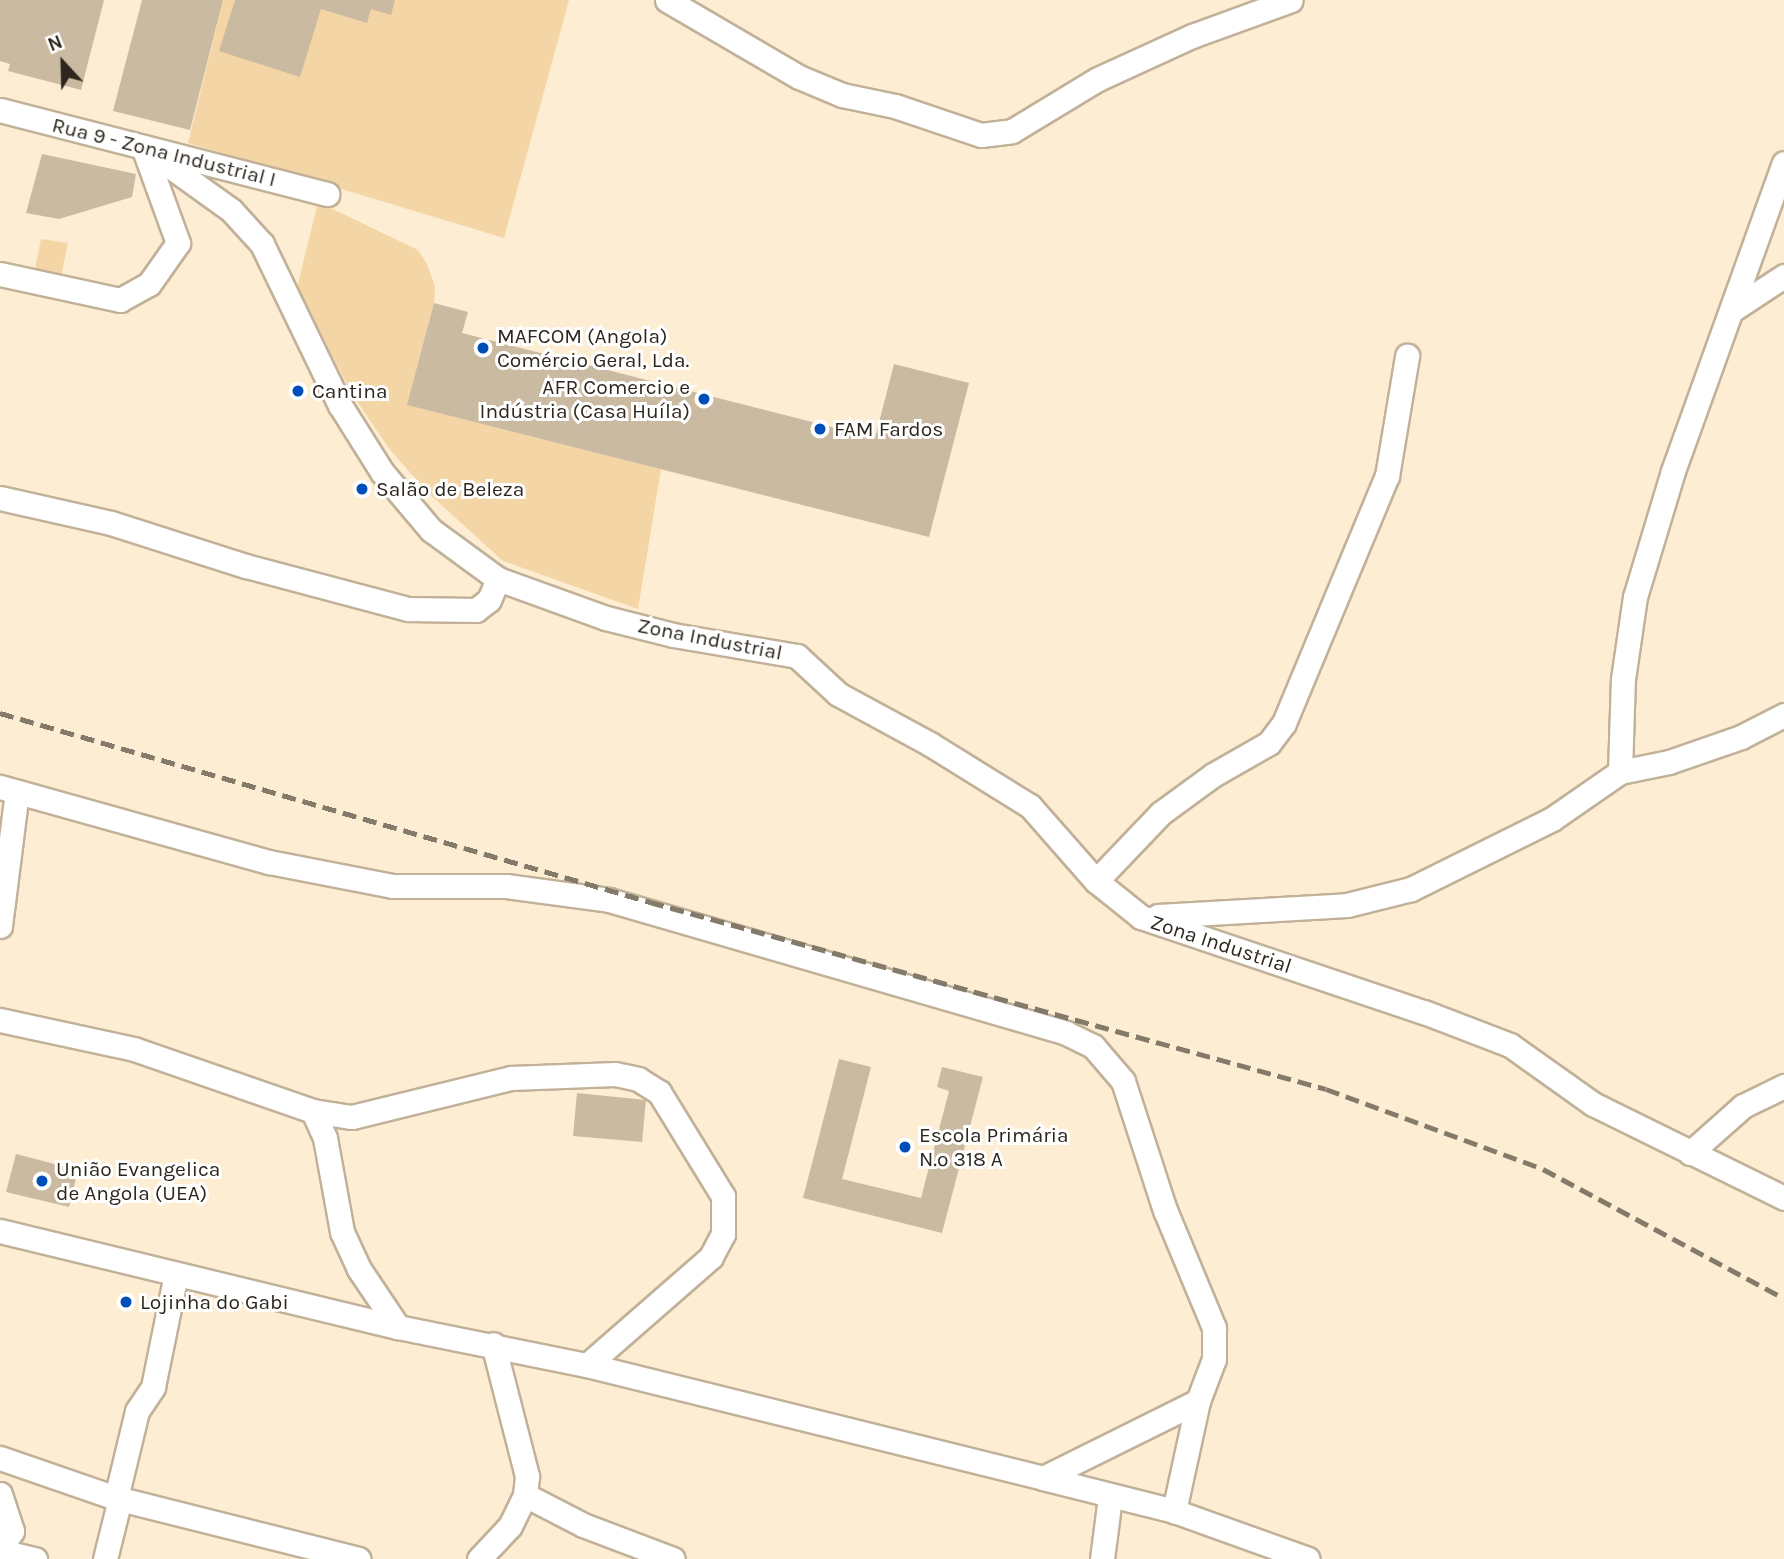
<!DOCTYPE html>
<html>
<head>
<meta charset="utf-8">
<style>
  body { margin:0 }
  #map { position:relative; width:1784px; height:1559px; overflow:hidden; background:#fdedd3; font-family:Karla,sans-serif }
  div>[style] { position:absolute }
  [style*='--x'] { left:calc(var(--x)*1px); top:calc(var(--y)*1px); width:calc(var(--w)*1px); rotate:calc(var(--a)*1deg) }
  .green>* { inset:0; background:#f4d5a5 }
  .building>* { inset:0; background:#cabaa2 }
  .roads { filter:drop-shadow(2px 0 #c1b199) drop-shadow(-2px 0 #c1b199) drop-shadow(0 2px #c1b199) drop-shadow(0 -2px #c1b199) }
  .minor>* { height:23px; margin:-11.5px; padding:0 11.5px; transform-origin:11.5px; border-radius:11.5px; background:#fff }
  .rail>* { height:5px; margin-top:-2.5px; transform-origin:0; background:repeating-linear-gradient(90deg,#847a6a 0 14px,transparent 0 21px) }
  .dots>* { width:19px; height:19px; translate:-50% -50%; box-sizing:border-box; border:4px solid #fff; border-radius:50% }
  span { translate:-50% -50%; white-space:nowrap; text-align:center; line-height:1.15; -webkit-text-stroke:6px #fff; paint-order:stroke }
  .street-label { font-size:21px; color:#2d271e }
  .poi-label { font-size:21px; color:#2d271e }
  .left { translate:0 -50%; text-align:left }
  .right { translate:-100% -50%; text-align:right }
  .north { position:absolute; left:28px; top:28px; width:70px; height:70px; -webkit-text-stroke:5px #fff; paint-order:stroke; rotate:338deg; font-size:19px; font-weight:700; line-height:28px; text-align:center; color:#2d271e }
  .north::after { content:''; display:block; margin:auto; width:24px; height:32px; background:#2d271e; clip-path:polygon(50% 0,100% 100%,50% 72%,0 100%) }
</style>
</head>
<body>
<div id="map">
  <div class="green">
    <i style="clip-path:polygon(223px 0,569px 0,504px 238px,188px 143px)"></i>
    <i style="clip-path:polygon(318px 202px,418px 250px,427px 264px,435px 286px,434px 303px,408px 405px,661px 469px,638px 609px,503px 561px,426px 491px,388px 447px,352px 394px,297px 288px)"></i>
    <i style="clip-path:polygon(41px 239px,68px 243px,61px 277px,34px 273px)"></i>
  </div>
  <div class="building">
    <i style="clip-path:polygon(0 0,104px 0,81px 90px,8px 71px,10px 64px,0 61px)"></i>
    <i style="clip-path:polygon(142px 0,223px 0,190px 130px,113px 111px)"></i>
    <i style="clip-path:polygon(235px 0,395px 0,391px 15px,371px 9px,367px 23px,321px 9px,300px 77px,219px 51px)"></i>
    <i style="clip-path:polygon(42px 154px,136px 174px,132px 197px,59px 219px,26px 213px)"></i>
    <i style="clip-path:polygon(434px 303px,468px 312px,462px 333px,875px 438px,894px 364px,969px 383px,929px 537px,407px 405px)"></i>
    <i style="clip-path:polygon(839px 1059px,871px 1067px,842px 1179px,921px 1198px,949px 1091px,937px 1087px,942px 1067px,983px 1077px,942px 1233px,803px 1198px)"></i>
    <i style="clip-path:polygon(577px 1093px,646px 1100px,642px 1142px,573px 1136px)"></i>
    <i style="clip-path:polygon(16px 1154px,78px 1170px,69px 1207px,6px 1192px)"></i>
  </div>
  <div class="roads">
    <div class="minor">
      <i style="--x:667;--y:0;--w:153;--a:30.3"></i>
      <i style="--x:799;--y:77;--w:47;--a:22.7"></i>
      <i style="--x:842;--y:95;--w:54;--a:11.7"></i>
      <i style="--x:895;--y:106;--w:91;--a:18.6"></i>
      <i style="--x:981;--y:135;--w:31;--a:-7"></i>
      <i style="--x:1012;--y:131;--w:100;--a:-31.2"></i>
      <i style="--x:1098;--y:79;--w:103;--a:-24.6"></i>
      <i style="--x:1192;--y:36;--w:105;--a:-20"></i>
      <i style="--x:0;--y:110;--w:338;--a:14.4"></i>
      <i style="--x:143;--y:147;--w:108;--a:35.6"></i>
      <i style="--x:231;--y:210;--w:46;--a:47.6"></i>
      <i style="--x:262;--y:244;--w:179;--a:64.2"></i>
      <i style="--x:340;--y:405;--w:79;--a:57.9"></i>
      <i style="--x:382;--y:472;--w:76;--a:49.8"></i>
      <i style="--x:431;--y:530;--w:83;--a:36.2"></i>
      <i style="--x:498;--y:579;--w:115;--a:19.9"></i>
      <i style="--x:606;--y:618;--w:69;--a:14.2"></i>
      <i style="--x:673;--y:635;--w:126;--a:9.6"></i>
      <i style="--x:797;--y:656;--w:56;--a:42.8"></i>
      <i style="--x:838;--y:694;--w:105;--a:28.5"></i>
      <i style="--x:930;--y:744;--w:118;--a:31.8"></i>
      <i style="--x:1030;--y:806;--w:100;--a:48.7"></i>
      <i style="--x:1096;--y:881;--w:58;--a:38.7"></i>
      <i style="--x:1141;--y:917;--w:299;--a:18.6"></i>
      <i style="--x:1424;--y:1012;--w:92;--a:21"></i>
      <i style="--x:1510;--y:1045;--w:102;--a:35.4"></i>
      <i style="--x:1593;--y:1104;--w:213;--a:26.2"></i>
      <i style="--x:0;--y:274;--w:123;--a:12.2"></i>
      <i style="--x:120;--y:300;--w:33;--a:-29"></i>
      <i style="--x:149;--y:284;--w:50;--a:-54.7"></i>
      <i style="--x:178;--y:243;--w:102;--a:-110"></i>
      <i style="--x:1732;--y:310;--w:62;--a:-33.2"></i>
      <i style="--x:0;--y:498;--w:114;--a:12.7"></i>
      <i style="--x:111;--y:523;--w:142;--a:17.7"></i>
      <i style="--x:246;--y:566;--w:168;--a:14.9"></i>
      <i style="--x:408;--y:609;--w:68;--a:0.8"></i>
      <i style="--x:476;--y:610;--w:16;--a:-38"></i>
      <i style="--x:489;--y:600;--w:23;--a:-67"></i>
      <i style="--x:1620;--y:772;--w:93;--a:-88.2"></i>
      <i style="--x:1623;--y:679;--w:83;--a:-81.7"></i>
      <i style="--x:1635;--y:597;--w:132;--a:-73.2"></i>
      <i style="--x:1673;--y:471;--w:327;--a:-70.2"></i>
      <i style="--x:0;--y:787;--w:279;--a:15.6"></i>
      <i style="--x:269;--y:862;--w:126;--a:11"></i>
      <i style="--x:393;--y:886;--w:113;--a:0"></i>
      <i style="--x:506;--y:886;--w:104;--a:7.7"></i>
      <i style="--x:609;--y:900;--w:476;--a:16.2"></i>
      <i style="--x:1066;--y:1033;--w:30;--a:26"></i>
      <i style="--x:1093;--y:1046;--w:46;--a:49.4"></i>
      <i style="--x:1123;--y:1081;--w:136;--a:72"></i>
      <i style="--x:1165;--y:1210;--w:128;--a:67.4"></i>
      <i style="--x:1214;--y:1328;--w:31;--a:90"></i>
      <i style="--x:1214;--y:1359;--w:45;--a:110.9"></i>
      <i style="--x:1198;--y:1401;--w:113;--a:102.3"></i>
      <i style="--x:1096;--y:881;--w:94;--a:-46.3"></i>
      <i style="--x:1161;--y:813;--w:64;--a:-36.2"></i>
      <i style="--x:1213;--y:775;--w:64;--a:-29.7"></i>
      <i style="--x:1269;--y:743;--w:25;--a:-53"></i>
      <i style="--x:1284;--y:723;--w:268;--a:-67.4"></i>
      <i style="--x:1387;--y:476;--w:122;--a:-80.5"></i>
      <i style="--x:1158;--y:916;--w:189;--a:-3.3"></i>
      <i style="--x:1347;--y:905;--w:66;--a:-14"></i>
      <i style="--x:1411;--y:889;--w:157;--a:-26.4"></i>
      <i style="--x:1552;--y:819;--w:83;--a:-34.7"></i>
      <i style="--x:1620;--y:772;--w:50;--a:-11.5"></i>
      <i style="--x:1669;--y:762;--w:76;--a:-19.1"></i>
      <i style="--x:1741;--y:737;--w:48;--a:-27.1"></i>
      <i style="--x:0;--y:926;--w:135;--a:-82.8"></i>
      <i style="--x:0;--y:1020;--w:137;--a:12.2"></i>
      <i style="--x:134;--y:1049;--w:189;--a:19.1"></i>
      <i style="--x:313;--y:1111;--w:39;--a:9"></i>
      <i style="--x:352;--y:1117;--w:164;--a:-13.8"></i>
      <i style="--x:511;--y:1078;--w:104;--a:-2.2"></i>
      <i style="--x:615;--y:1074;--w:24;--a:12"></i>
      <i style="--x:638;--y:1079;--w:25;--a:32"></i>
      <i style="--x:659;--y:1092;--w:122;--a:58.4"></i>
      <i style="--x:723;--y:1196;--w:38;--a:90"></i>
      <i style="--x:723;--y:1234;--w:26;--a:118"></i>
      <i style="--x:711;--y:1257;--w:164;--a:138.9"></i>
      <i style="--x:313;--y:1111;--w:30;--a:66"></i>
      <i style="--x:325;--y:1138;--w:96;--a:79.7"></i>
      <i style="--x:342;--y:1232;--w:41;--a:65.3"></i>
      <i style="--x:359;--y:1269;--w:70;--a:56.1"></i>
      <i style="--x:1690;--y:1153;--w:71;--a:-41.6"></i>
      <i style="--x:1743;--y:1106;--w:46;--a:-26"></i>
      <i style="--x:0;--y:1231;--w:409;--a:13.6"></i>
      <i style="--x:398;--y:1327;--w:193;--a:11.4"></i>
      <i style="--x:587;--y:1365;--w:470;--a:13.9"></i>
      <i style="--x:1043;--y:1478;--w:135;--a:14.1"></i>
      <i style="--x:1174;--y:1511;--w:142;--a:19.7"></i>
      <i style="--x:0;--y:1458;--w:123;--a:19"></i>
      <i style="--x:116;--y:1498;--w:250;--a:14.1"></i>
      <i style="--x:1043;--y:1478;--w:173;--a:-26.4"></i>
      <i style="--x:0;--y:1494;--w:39;--a:72"></i>
      <i style="--x:12;--y:1531;--w:21;--a:125"></i>
      <i style="--x:525;--y:1495;--w:65;--a:27.3"></i>
      <i style="--x:583;--y:1525;--w:96;--a:20.7"></i>
      <i style="--x:116;--y:1498;--w:89;--a:-76.4"></i>
      <i style="--x:137;--y:1411;--w:29;--a:-56"></i>
      <i style="--x:153;--y:1387;--w:115;--a:-78.5"></i>
      <i style="--x:0;--y:1551;--w:36;--a:13"></i>
      <i style="--x:105;--y:1559;--w:62;--a:-76"></i>
      <i style="--x:479;--y:1559;--w:45;--a:-46.8"></i>
      <i style="--x:510;--y:1526;--w:34;--a:-64"></i>
      <i style="--x:525;--y:1495;--w:19;--a:-84"></i>
      <i style="--x:527;--y:1476;--w:136;--a:-104.4"></i>
      <i style="--x:1102;--y:1559;--w:63;--a:-82.6"></i>
    </div>
  </div>
  <div class="rail">
    <i style="--x:0;--y:713;--w:677;--a:16.21"></i>
    <i style="--x:650;--y:902;--w:701;--a:15.46"></i>
    <i style="--x:1326;--y:1089;--w:231;--a:20.2"></i>
    <i style="--x:1543;--y:1169;--w:273;--a:28.2"></i>
  </div>
  <div class="dots">
    <i style="left:483px;top:348px;background:#004eb8"></i>
    <i style="left:298px;top:391px;background:#004eb8"></i>
    <i style="left:704px;top:399px;background:#004eb8"></i>
    <i style="left:820px;top:429px;background:#004eb8"></i>
    <i style="left:362px;top:489px;background:#004eb8"></i>
    <i style="left:905px;top:1147px;background:#004eb8"></i>
    <i style="left:42px;top:1181px;background:#004eb8"></i>
    <i style="left:126px;top:1302px;background:#004eb8"></i>
  </div>
  <div class="street-label">
    <span style="left:164px;top:152px;rotate:14deg">Rua 9 - Zona Industrial I</span>
    <span style="left:710px;top:639px;rotate:11deg">Zona Industrial</span>
    <span style="left:1221px;top:944px;rotate:18deg">Zona Industrial</span>
  </div>
  <div class="poi-label">
    <span class="left" style="left:497px;top:348px">MAFCOM (Angola)<br>Comércio Geral, Lda.</span>
    <span class="right" style="left:690px;top:399px">AFR Comercio e<br>Indústria (Casa Huíla)</span>
    <span class="left" style="left:312px;top:391px">Cantina</span>
    <span class="left" style="left:834px;top:429px">FAM Fardos</span>
    <span class="left" style="left:376px;top:489px">Salão de Beleza</span>
    <span class="left" style="left:919px;top:1147px">Escola Primária<br>N.º 318 A</span>
    <span class="left" style="left:56px;top:1181px">União Evangelica<br>de Angola (UEA)</span>
    <span class="left" style="left:140px;top:1302px">Lojinha do Gabi</span>
  </div>
  <div class="north">N</div>
</div>
</body>
</html>
